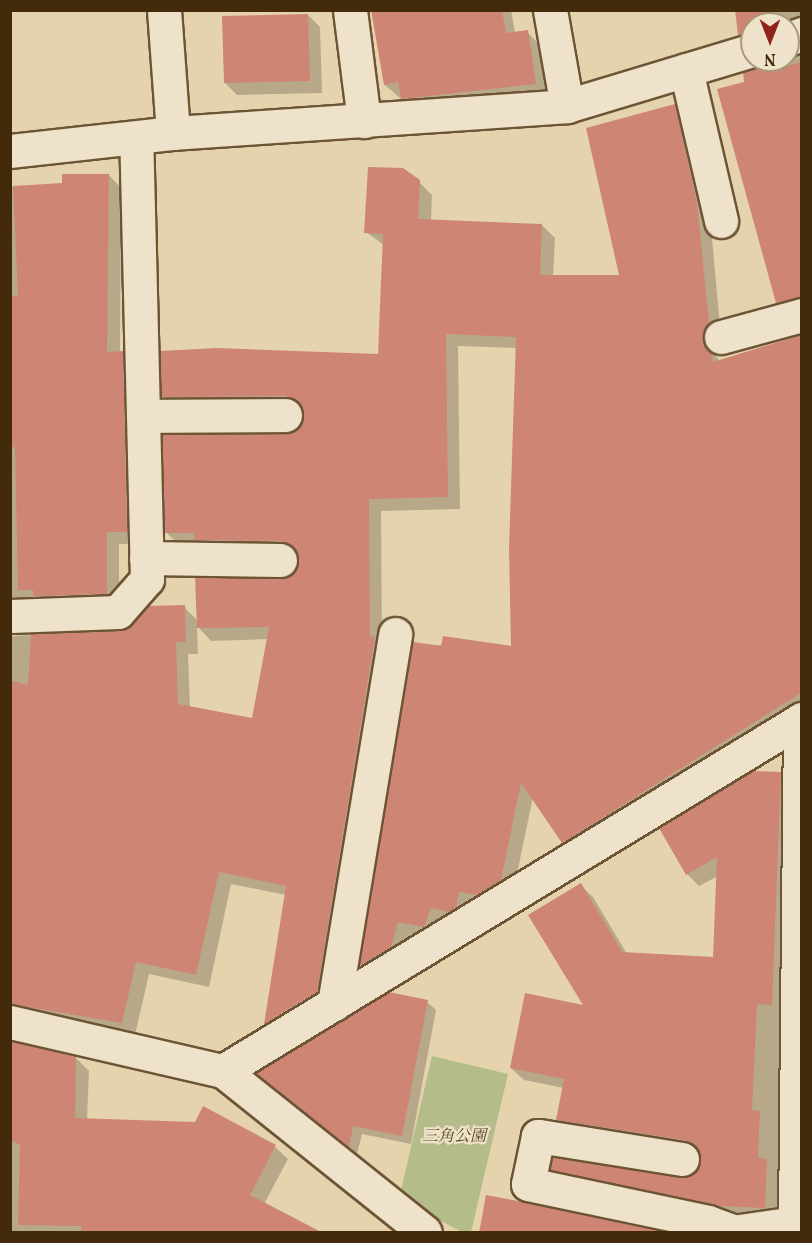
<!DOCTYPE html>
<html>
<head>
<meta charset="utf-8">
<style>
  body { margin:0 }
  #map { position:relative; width:812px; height:1243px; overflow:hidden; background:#e5d3ad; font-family:Vollkorn,"Noto Serif JP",serif }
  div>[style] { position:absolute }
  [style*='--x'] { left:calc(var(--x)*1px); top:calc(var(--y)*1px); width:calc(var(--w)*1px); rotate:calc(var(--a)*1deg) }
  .green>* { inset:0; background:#b4bc8a }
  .shadow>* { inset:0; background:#0003 }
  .building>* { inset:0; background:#cf8574 }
  .roads { filter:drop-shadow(2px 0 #6c5434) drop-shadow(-2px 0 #6c5434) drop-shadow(0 2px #6c5434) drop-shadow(0 -2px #6c5434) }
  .minor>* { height:33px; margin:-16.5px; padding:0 16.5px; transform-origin:16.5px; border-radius:16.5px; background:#eee2ca }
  span { translate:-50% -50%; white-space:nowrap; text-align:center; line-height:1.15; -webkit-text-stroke:4.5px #eee2ca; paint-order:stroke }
  .park-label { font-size:16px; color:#5a4724; font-style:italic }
  .frame { position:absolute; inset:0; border:12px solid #432a0b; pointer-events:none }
  .north { position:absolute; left:740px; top:12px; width:60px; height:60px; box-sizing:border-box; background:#eee2ca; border:2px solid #aa987e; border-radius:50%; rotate:180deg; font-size:16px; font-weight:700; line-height:24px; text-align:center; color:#432a0b }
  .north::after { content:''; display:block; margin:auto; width:21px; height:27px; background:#8f2418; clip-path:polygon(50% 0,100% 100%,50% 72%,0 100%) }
</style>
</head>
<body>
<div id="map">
  <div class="green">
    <i style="clip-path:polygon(432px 1056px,508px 1074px,471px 1232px,462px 1232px,399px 1199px)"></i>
  </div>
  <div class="shadow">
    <i style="clip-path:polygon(372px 10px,511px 10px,515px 33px,527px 32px,539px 44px,547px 95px,414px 110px,385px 85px)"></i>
    <i style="clip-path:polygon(736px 10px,802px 10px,802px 34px,788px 24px,752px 24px,752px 46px,739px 34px)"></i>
    <i style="clip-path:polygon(308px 15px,320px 27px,322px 93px,237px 95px,225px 83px)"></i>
    <i style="clip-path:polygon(802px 55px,802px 313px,790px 315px,777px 302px,746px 83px,768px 60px,788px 60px)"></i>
    <i style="clip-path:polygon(evenodd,674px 105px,687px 118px,710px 216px,721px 337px,715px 355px,720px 361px,802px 336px,802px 713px,576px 855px,533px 797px,513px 893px,437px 939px,410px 934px,404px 960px,373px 978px,361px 966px,414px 644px,512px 648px,517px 348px,458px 346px,460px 509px,381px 511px,382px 646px,329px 1005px,278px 1036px,265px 1024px,286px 895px,231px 884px,209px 987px,149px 974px,135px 1035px,10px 1021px,10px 636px,119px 632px,184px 607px,198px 621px,197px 579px,289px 578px,298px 570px,298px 556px,294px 553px,179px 545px,166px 532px,302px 426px,303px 410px,176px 409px,163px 396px,379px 356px,384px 245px,366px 232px,419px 182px,432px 195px,431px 221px,542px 225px,555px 238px,553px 277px,621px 277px,674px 105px,197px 626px,211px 641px,268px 639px,253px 720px,190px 708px,188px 654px,198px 654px,197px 626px,674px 105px,323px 987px,324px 989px,280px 1016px,280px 1013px,323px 987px)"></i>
    <i style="clip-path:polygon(109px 175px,121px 188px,120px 353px,135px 366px,139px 544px,119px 544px,119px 606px,10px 617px,10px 187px,64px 184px)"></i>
    <i style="clip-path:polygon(780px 773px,793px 786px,789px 1185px,778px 1185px,777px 1220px,750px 1224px,564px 1181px,552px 1169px,680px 1179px,697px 1172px,702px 1161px,699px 1152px,570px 1132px,558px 1119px,564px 1088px,524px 1080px,511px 1068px,586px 1007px,580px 885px,593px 897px,627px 954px,715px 958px,718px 876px,699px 886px,687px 874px)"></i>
    <i style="clip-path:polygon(427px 1002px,436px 1010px,411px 1144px,362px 1134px,357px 1154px,258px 1073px)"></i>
    <i style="clip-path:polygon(10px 1043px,76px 1058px,89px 1071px,87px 1120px,275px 1147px,288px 1159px,264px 1204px,320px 1232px,10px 1232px)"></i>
  </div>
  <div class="building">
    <i style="clip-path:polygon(371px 10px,502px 10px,506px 33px,528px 30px,536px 84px,401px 99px,398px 82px,384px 85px)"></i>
    <i style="clip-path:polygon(735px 10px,771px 10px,773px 24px,752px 24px,752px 32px,738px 35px)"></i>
    <i style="clip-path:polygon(308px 14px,310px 81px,224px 83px,222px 16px)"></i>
    <i style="clip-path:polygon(767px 60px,778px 60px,779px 68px,801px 62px,801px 297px,776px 303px,717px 89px,744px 82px,743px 72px)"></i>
    <i style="clip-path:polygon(675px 104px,697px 203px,709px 323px,703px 341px,712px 353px,713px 362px,801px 335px,801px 693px,562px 843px,521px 783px,501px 880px,476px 895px,459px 892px,456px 908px,449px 912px,431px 908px,424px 927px,398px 922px,391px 947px,359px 966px,413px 642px,441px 646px,443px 636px,511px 646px,509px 548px,516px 337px,446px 334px,448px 497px,369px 499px,370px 636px,375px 637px,317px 992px,264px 1024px,286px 886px,219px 872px,196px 975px,136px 962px,122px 1023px,10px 1004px,10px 680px,28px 685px,31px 634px,119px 631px,132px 625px,148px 606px,185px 605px,186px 642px,176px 642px,178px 704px,252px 718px,269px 627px,197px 628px,195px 577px,280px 579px,290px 576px,299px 561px,296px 550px,281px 541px,194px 540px,194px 533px,165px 533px,162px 435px,285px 434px,301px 425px,304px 414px,295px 399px,285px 396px,161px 397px,160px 351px,217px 348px,378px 354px,383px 234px,364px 233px,368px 167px,403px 168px,420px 180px,418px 219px,542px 224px,540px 275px,619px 275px,586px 128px)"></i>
    <i style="clip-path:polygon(62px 174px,109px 174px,107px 352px,123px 351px,127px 532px,107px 532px,107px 594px,33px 596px,33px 590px,18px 590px,15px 447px,10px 447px,10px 296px,18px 296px,13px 186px,62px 183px)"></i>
    <i style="clip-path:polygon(752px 771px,781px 772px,772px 1005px,757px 1004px,752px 1110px,760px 1111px,758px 1158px,767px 1159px,765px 1208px,719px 1206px,550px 1170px,553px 1157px,680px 1178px,696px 1171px,701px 1161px,694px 1145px,685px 1140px,556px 1120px,564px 1079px,510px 1068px,525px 993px,583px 1005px,528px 915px,581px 883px,622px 952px,713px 957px,717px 857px,686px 875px,659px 828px)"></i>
    <i style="clip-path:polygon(389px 992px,428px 1000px,402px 1136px,353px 1126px,349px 1147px,256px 1073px)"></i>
    <i style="clip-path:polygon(10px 1041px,76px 1057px,75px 1118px,195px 1122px,203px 1106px,276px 1145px,250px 1195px,323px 1233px,80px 1233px,82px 1226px,18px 1225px,20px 1145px,10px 1140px)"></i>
    <i style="clip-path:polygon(486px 1195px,523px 1202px,667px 1233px,479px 1233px)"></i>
  </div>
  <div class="roads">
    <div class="minor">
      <i style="--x:164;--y:10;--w:123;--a:85.8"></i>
      <i style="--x:350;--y:10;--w:112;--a:82.8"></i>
      <i style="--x:550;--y:10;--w:97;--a:80"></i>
      <i style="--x:788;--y:39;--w:15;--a:-20"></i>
      <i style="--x:686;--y:70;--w:155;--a:76.9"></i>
      <i style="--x:10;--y:151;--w:164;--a:-6.3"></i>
      <i style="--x:173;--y:133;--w:395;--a:-3.9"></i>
      <i style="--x:567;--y:106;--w:193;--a:-16.8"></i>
      <i style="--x:721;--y:337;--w:84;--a:-15.2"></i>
      <i style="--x:143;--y:416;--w:142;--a:-0.4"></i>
      <i style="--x:146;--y:558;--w:134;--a:0.9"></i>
      <i style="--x:10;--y:616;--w:108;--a:-2.1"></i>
      <i style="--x:118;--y:612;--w:44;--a:-48.7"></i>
      <i style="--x:147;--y:579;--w:441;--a:-91.4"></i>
      <i style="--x:334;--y:1004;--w:375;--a:-80.6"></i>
      <i style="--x:10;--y:1022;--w:219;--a:13"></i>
      <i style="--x:223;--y:1071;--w:258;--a:38.6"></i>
      <i style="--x:223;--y:1071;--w:678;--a:-31.3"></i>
      <i style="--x:682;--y:1159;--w:146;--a:-170.9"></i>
      <i style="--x:538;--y:1136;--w:49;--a:101.8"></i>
      <i style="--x:528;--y:1184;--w:184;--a:11.9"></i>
      <i style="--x:708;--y:1222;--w:29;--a:20"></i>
      <i style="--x:795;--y:1222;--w:502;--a:-89.43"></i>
      <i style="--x:733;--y:1232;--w:70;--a:-8.2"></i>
    </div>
  </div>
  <div class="park-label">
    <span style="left:454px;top:1137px">三角公園</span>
  </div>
  <div class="frame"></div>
  <div class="north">N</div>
</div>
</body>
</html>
